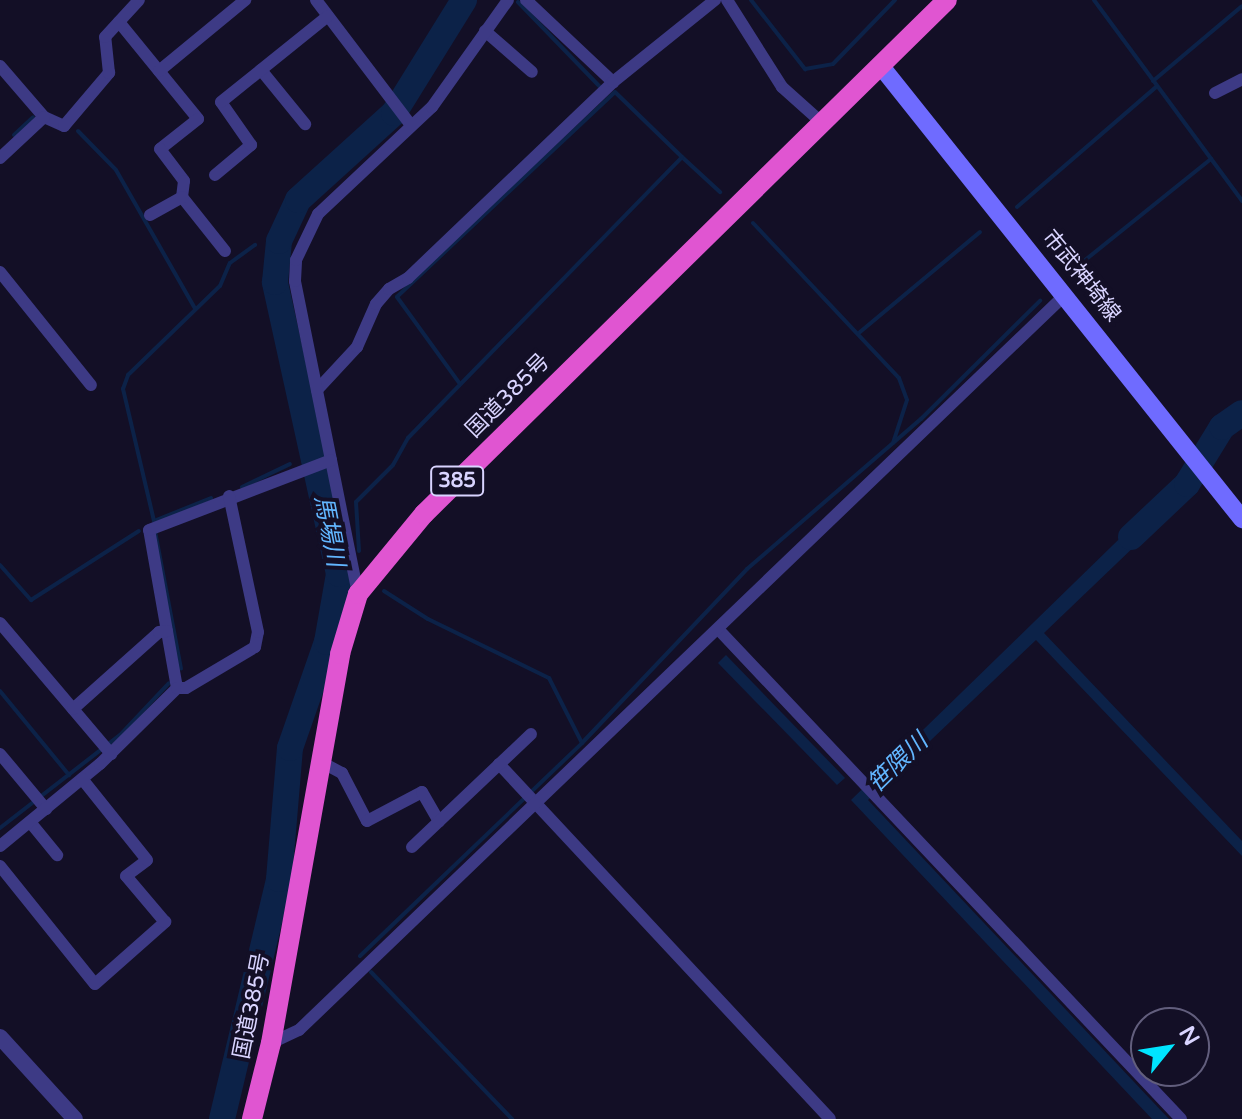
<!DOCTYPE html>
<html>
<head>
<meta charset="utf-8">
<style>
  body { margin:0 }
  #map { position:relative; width:1242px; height:1119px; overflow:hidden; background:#130f26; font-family:"Varela Round","Noto Sans JP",sans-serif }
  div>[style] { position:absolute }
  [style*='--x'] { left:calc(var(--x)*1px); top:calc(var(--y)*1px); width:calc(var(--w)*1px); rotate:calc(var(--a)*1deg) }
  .water>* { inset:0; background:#0c2248 }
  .stream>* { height:4px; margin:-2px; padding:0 2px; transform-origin:2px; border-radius:2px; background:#0c2248 }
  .river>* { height:26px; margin:-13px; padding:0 13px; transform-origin:13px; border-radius:13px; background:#0c2248 }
  .minor>* { height:12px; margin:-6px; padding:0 6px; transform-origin:6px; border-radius:6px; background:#3d3a85 }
  .tertiary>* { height:16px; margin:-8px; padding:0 8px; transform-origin:8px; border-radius:8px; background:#3d3a85 }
  .secondary>* { height:18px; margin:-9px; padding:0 9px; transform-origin:9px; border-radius:9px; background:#6f6bff }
  .trunk>* { height:20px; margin:-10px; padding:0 10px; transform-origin:10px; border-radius:10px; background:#e055d1 }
  span { translate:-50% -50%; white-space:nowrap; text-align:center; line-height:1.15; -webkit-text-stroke:8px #130f26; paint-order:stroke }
  .shield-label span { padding:2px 6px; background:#130f26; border:2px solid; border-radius:6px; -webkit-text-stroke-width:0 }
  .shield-label { font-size:20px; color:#d9d4ff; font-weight:700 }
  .street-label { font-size:22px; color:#d9d4ff }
  .water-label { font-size:24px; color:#62b6ff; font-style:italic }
  .north { position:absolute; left:1130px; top:1007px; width:80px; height:80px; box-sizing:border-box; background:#130f26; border:2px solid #625e7d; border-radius:50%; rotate:60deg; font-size:22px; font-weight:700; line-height:32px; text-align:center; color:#d9d4ff }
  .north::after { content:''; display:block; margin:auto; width:28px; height:36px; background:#00e5ff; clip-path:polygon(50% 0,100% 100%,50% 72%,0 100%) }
</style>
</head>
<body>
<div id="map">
  <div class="water">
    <i style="clip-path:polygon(1152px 507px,1163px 519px,1044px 633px,1242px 841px,1242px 856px,1036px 640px,868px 800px,1169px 1119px,1152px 1119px,851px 800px)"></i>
    <i style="clip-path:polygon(726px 655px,845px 778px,837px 785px,718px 663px)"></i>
  </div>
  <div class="stream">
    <i style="--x:751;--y:0;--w:88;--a:52"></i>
    <i style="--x:805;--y:69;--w:28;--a:-10"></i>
    <i style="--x:833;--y:64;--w:89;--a:-45.9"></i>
    <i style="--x:1094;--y:0;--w:250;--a:53.6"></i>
    <i style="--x:518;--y:2;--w:117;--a:46"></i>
    <i style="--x:1153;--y:81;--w:116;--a:-40.1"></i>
    <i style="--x:78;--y:131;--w:54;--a:45.7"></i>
    <i style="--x:116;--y:170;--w:158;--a:60.3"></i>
    <i style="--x:14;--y:135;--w:26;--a:-43"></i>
    <i style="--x:682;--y:157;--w:52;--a:42.6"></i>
    <i style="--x:1017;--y:207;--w:185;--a:-40.8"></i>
    <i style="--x:753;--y:223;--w:213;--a:46.7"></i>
    <i style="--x:899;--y:378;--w:23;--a:70"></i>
    <i style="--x:907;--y:400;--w:45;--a:108"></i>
    <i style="--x:1074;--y:269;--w:176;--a:-38.8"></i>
    <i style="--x:860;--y:332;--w:156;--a:-39.8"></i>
    <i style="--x:242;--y:487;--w:53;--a:-25.6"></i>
    <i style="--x:211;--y:498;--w:61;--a:158"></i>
    <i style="--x:154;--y:521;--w:136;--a:-103.2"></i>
    <i style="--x:123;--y:389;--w:15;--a:-70"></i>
    <i style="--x:128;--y:375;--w:128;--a:-44.1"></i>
    <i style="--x:220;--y:286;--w:25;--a:-67"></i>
    <i style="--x:230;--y:263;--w:31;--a:-36"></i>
    <i style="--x:155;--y:531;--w:140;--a:79.3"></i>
    <i style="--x:359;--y:551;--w:49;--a:-93.5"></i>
    <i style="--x:356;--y:502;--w:52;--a:-45"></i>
    <i style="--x:393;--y:465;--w:31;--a:-61"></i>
    <i style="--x:408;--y:438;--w:392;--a:-45.7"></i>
    <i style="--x:682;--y:157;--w:93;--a:-135.9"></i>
    <i style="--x:615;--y:92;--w:299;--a:136.8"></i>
    <i style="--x:397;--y:297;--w:107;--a:54.1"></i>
    <i style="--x:0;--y:565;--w:47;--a:48.5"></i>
    <i style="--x:31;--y:600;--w:128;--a:-32.6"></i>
    <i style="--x:384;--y:591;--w:52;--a:32.5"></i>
    <i style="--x:428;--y:619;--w:135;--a:26"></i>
    <i style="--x:549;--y:678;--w:73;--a:63.1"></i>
    <i style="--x:0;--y:691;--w:109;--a:50.6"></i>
    <i style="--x:0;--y:828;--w:152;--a:-37.8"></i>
    <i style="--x:120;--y:735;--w:71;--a:-46.7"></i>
    <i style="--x:360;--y:956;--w:308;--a:-43.8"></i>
    <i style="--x:582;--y:743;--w:240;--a:-46.5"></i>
    <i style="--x:747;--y:569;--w:230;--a:-40.8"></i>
    <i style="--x:921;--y:419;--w:168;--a:-44.8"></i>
    <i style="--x:371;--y:972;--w:204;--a:46.2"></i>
  </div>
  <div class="river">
    <i style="--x:1131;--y:537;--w:77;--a:-43.4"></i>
    <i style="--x:1187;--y:484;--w:67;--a:-58.4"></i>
    <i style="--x:1222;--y:427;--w:24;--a:-35"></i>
    <i style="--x:222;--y:1119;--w:247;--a:-76.6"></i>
    <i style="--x:279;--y:879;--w:131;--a:-85.2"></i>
    <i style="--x:290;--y:748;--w:112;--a:-70.8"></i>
    <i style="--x:327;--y:642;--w:69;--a:-80"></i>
    <i style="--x:339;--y:574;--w:299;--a:-102.4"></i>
    <i style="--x:275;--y:282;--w:41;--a:-84.4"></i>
    <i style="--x:279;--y:241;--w:45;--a:-65.1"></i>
    <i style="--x:298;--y:200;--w:130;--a:-42.2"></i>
    <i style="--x:394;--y:113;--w:133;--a:-58.2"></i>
  </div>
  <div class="minor">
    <i style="--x:316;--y:0;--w:157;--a:52.8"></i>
    <i style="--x:526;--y:0;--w:120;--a:43.3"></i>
    <i style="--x:727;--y:0;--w:103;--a:57.7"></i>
    <i style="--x:782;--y:87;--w:51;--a:41.8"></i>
    <i style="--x:119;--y:22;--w:125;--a:50.8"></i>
    <i style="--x:198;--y:119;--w:48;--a:141.7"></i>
    <i style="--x:160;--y:149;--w:40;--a:53"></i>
    <i style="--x:184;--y:181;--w:16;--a:97"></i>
    <i style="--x:182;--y:197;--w:69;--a:51.5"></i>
    <i style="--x:485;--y:31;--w:62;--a:41.1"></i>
    <i style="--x:0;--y:66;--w:67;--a:49.2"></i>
    <i style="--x:44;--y:117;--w:22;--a:24"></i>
    <i style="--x:64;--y:126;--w:70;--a:-49.7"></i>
    <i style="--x:109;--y:73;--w:36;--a:-96"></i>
    <i style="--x:105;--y:37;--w:50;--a:-47.4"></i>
    <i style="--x:261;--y:70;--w:70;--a:50.8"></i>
    <i style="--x:159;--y:71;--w:112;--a:-39.5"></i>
    <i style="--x:1215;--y:93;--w:30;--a:-27"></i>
    <i style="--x:0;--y:158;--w:60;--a:-43"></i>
    <i style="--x:215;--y:175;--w:47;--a:-39.8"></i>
    <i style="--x:251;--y:145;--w:52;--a:-124.9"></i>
    <i style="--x:221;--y:102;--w:137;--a:-38.8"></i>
    <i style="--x:150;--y:215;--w:37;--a:-29"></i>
    <i style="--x:0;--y:272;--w:145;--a:51.2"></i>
    <i style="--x:317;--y:390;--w:59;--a:-47.1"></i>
    <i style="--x:357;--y:347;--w:47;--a:-66.2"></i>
    <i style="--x:376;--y:304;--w:20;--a:-49"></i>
    <i style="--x:389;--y:289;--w:22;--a:-30"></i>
    <i style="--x:408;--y:278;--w:284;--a:-43.7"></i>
    <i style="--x:613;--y:82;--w:131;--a:-38.8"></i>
    <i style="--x:358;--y:594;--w:319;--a:-101.4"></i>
    <i style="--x:295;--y:281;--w:21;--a:-87"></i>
    <i style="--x:296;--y:260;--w:51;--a:-64.4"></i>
    <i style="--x:318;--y:214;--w:156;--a:-43.2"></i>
    <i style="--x:432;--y:107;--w:131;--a:-54.6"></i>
    <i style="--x:0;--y:623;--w:172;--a:49.7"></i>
    <i style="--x:718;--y:629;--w:674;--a:46.62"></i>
    <i style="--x:177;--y:688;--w:160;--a:-100"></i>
    <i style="--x:149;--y:530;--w:195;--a:-21"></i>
    <i style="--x:73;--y:709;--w:115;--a:-41.8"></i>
    <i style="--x:159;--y:632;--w:8;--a:-7"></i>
    <i style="--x:0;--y:754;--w:72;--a:50.1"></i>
    <i style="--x:321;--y:762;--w:24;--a:28"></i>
    <i style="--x:342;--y:773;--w:54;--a:62.5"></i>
    <i style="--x:367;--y:821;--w:62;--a:-27.8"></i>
    <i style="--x:422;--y:792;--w:34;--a:60"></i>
    <i style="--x:499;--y:764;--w:485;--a:47"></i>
    <i style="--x:30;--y:822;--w:43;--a:50.7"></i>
    <i style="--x:0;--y:846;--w:129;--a:-39.4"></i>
    <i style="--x:100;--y:764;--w:108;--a:-44.6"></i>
    <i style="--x:177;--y:688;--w:9;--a:0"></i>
    <i style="--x:186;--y:688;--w:80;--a:-30.7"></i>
    <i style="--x:255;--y:647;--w:15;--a:-79"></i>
    <i style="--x:258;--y:632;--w:139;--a:-102"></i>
    <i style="--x:412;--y:847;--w:164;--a:-43.5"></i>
    <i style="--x:0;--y:866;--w:151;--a:51.2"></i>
    <i style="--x:95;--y:984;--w:94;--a:-41.5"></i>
    <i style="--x:165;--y:922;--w:60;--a:-130.3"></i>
    <i style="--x:126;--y:876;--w:26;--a:-37"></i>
    <i style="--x:147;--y:860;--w:104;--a:-128.7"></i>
    <i style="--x:271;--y:1043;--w:31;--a:-25"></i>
    <i style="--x:299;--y:1030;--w:1062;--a:-43.82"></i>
  </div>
  <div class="tertiary">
    <i style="--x:0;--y:1037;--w:111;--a:47.6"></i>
  </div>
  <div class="secondary">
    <i style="--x:880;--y:65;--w:581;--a:51.43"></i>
  </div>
  <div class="trunk">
    <i style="--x:252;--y:1119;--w:78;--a:-76"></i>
    <i style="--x:271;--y:1043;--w:395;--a:-79.9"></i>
    <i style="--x:340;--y:654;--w:63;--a:-73.3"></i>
    <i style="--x:358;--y:594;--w:104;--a:-50.5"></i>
    <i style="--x:424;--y:514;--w:733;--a:-44.5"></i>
  </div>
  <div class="shield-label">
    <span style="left:457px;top:481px">385</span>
  </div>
  <div class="street-label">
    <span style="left:1081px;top:276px;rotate:51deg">市武神埼線</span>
    <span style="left:508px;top:396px;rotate:-45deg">国道385号</span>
    <span style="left:252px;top:1006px;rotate:-79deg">国道385号</span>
  </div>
  <div class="water-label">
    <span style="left:329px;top:531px;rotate:79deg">馬場川</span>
    <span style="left:898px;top:763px;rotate:-44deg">笹隈川</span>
  </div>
  <div class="north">N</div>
</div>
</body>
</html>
